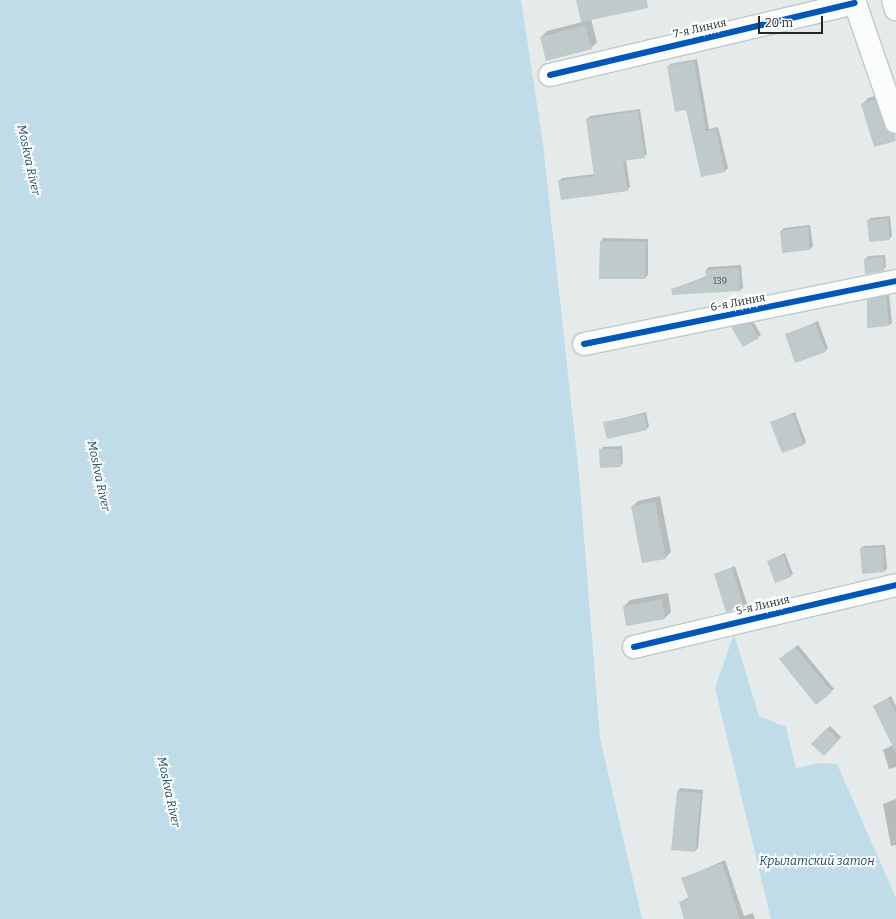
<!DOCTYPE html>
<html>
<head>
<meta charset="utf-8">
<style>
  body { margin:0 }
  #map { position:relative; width:896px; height:919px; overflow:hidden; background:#e4ebea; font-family:Bitter,serif }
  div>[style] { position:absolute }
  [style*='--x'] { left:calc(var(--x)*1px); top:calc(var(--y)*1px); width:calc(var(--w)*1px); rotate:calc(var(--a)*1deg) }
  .water>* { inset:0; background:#c0dce9 }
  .shadow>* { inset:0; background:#0003 }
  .building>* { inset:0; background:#bfcaca }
  .roads { filter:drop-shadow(1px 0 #c2c8c7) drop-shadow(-1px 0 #c2c8c7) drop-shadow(0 1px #c2c8c7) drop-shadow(0 -1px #c2c8c7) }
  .street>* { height:22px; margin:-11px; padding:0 11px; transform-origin:11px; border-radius:11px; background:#fbfcfc }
  .cycleway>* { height:6px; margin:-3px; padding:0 3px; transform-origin:3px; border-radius:3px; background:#0057b8 }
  span { translate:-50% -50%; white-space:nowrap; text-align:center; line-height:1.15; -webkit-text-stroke:3.5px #fff; paint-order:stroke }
  .number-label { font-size:9px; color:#4b5150 }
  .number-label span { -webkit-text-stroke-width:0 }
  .street-label { font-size:11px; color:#242928 }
  .water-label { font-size:12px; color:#1a4c60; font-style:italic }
  .scale { position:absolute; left:758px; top:16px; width:65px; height:18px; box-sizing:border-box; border:2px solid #242928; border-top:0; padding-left:5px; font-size:12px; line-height:14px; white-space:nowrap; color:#242928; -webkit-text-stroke:3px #fff; paint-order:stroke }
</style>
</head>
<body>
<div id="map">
  <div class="water">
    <i style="clip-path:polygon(0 0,521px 0,543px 144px,579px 475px,600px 738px,642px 919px,0 919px)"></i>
    <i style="clip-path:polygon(734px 634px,759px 716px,786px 727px,796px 768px,820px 763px,837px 764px,896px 898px,896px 919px,771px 919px,715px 688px)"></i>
  </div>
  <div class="shadow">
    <i style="clip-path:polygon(577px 0,636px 0,591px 19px,597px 42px,591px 48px,541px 37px,547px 31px,582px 22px)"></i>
    <i style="clip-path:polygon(697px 59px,709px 129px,718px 127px,728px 168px,725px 171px,687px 108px,668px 67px,670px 64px)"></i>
    <i style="clip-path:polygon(881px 94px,896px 125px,895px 140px,862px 104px,868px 98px)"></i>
    <i style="clip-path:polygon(640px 109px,647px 155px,626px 160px,630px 187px,627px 190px,559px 181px,562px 178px,595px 174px,587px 119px,590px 116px)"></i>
    <i style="clip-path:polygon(890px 216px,892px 236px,889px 239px,868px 220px,871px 218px)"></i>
    <i style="clip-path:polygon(810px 225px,813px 246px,810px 249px,781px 231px,784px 228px)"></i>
    <i style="clip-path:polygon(603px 238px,648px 239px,648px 275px,645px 278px,601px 241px)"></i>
    <i style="clip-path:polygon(885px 255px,886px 267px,883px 270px,865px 259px,868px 256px)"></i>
    <i style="clip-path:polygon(741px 265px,743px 288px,740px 290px,672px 289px,707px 276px,706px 270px,709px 267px)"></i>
    <i style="clip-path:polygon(889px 294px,892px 323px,889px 325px,868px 300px)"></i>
    <i style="clip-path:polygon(753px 321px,761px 335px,758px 337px,733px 327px)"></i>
    <i style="clip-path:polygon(818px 321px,828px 348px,825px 351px,786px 335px)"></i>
    <i style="clip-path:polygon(646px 412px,649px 426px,647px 429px,604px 423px)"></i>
    <i style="clip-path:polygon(795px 412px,806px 442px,804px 444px,772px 422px)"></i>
    <i style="clip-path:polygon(622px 446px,623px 463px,620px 466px,600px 450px,603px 447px)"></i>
    <i style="clip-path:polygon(660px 496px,671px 552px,665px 558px,632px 507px,638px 501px)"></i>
    <i style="clip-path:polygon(885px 545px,887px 569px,884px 571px,861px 548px,864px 546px)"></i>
    <i style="clip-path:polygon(785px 553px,793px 574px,790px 576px,768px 561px)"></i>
    <i style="clip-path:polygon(735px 566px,747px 604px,726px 611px,715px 574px)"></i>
    <i style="clip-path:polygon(668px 593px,671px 612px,665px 618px,627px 624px,624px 606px,630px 600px)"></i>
    <i style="clip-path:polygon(798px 645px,834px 689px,831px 691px,783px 657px)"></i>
    <i style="clip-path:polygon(891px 696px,896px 706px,896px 767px,889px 769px,883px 750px,893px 745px,874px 706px)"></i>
    <i style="clip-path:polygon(830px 726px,841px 737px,824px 755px,813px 744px)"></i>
    <i style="clip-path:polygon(680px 788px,703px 790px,698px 848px,695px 851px,672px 849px,678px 791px)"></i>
    <i style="clip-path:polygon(896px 799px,896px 845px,891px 846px,883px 804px)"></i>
    <i style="clip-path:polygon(725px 860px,744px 916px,753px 913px,755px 919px,685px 919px,680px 902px,689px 897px,682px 879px)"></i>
  </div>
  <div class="building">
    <i style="clip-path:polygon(576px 0,647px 0,648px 8px,581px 22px)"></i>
    <i style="clip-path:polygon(585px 25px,592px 49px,546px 61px,540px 37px)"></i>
    <i style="clip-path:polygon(694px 61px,706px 131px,716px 129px,725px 172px,701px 177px,686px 110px,675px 112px,667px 66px)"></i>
    <i style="clip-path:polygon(875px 100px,884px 126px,894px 134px,896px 141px,874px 147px,861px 104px)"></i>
    <i style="clip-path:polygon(638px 111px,645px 158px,623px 161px,628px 191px,561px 200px,558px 181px,594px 176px,586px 119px)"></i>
    <i style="clip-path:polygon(888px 218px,890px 240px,869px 242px,867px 220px)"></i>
    <i style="clip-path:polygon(808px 227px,810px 250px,782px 253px,780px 231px)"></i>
    <i style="clip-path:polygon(600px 241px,646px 242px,645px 279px,599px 279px)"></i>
    <i style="clip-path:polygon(883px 257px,884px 271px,865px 274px,864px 259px)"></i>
    <i style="clip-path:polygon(739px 268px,740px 291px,672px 295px,671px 289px,706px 278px,705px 270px)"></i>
    <i style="clip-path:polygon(886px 296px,889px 326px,867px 328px,867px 300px)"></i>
    <i style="clip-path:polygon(750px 323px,759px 338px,743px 347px,731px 327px)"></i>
    <i style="clip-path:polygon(815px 323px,826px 352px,795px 363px,785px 334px)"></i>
    <i style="clip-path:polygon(644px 414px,647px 430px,607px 439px,603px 422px)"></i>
    <i style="clip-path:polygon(793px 414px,804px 445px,782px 453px,770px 422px)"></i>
    <i style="clip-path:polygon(599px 449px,620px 449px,621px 467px,600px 468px)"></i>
    <i style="clip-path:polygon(655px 502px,666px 559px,642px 563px,631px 506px)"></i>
    <i style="clip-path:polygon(883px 547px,884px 572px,862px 574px,860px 548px)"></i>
    <i style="clip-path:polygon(783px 555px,791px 577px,775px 583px,767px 561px)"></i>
    <i style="clip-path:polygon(732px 568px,744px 608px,726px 612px,714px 574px)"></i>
    <i style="clip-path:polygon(662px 599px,665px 619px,626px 626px,623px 606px)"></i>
    <i style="clip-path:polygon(795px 647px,832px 692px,816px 705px,779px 659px)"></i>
    <i style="clip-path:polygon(888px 698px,896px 714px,896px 753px,873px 706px)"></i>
    <i style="clip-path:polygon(827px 728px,839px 740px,824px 756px,811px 744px)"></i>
    <i style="clip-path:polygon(677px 791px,701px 793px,695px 852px,671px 850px)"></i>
    <i style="clip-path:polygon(722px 863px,740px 919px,684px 919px,679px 902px,689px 899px,681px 878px)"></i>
  </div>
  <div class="roads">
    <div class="street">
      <i style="--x:854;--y:0;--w:129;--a:71"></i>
      <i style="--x:893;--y:0;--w:10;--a:73"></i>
      <i style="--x:550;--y:75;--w:313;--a:-13.3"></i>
      <i style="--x:584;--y:344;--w:318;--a:-11.4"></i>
      <i style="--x:634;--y:647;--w:269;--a:-13.3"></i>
    </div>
  </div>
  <div class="cycleway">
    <i style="--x:550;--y:75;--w:313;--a:-13.3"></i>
    <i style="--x:584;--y:344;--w:318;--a:-11.4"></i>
    <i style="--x:634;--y:647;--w:269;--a:-13.3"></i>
  </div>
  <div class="number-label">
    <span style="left:720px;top:281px">139</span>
  </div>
  <div class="street-label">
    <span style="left:700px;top:29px;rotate:-13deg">7-я Линия</span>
    <span style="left:738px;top:303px;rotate:-11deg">6-я Линия</span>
    <span style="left:763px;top:606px;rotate:-13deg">5-я Линия</span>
  </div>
  <div class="water-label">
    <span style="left:28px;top:160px;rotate:78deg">Moskva River</span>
    <span style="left:98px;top:476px;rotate:78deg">Moskva River</span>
    <span style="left:168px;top:792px;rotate:78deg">Moskva River</span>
    <span style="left:817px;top:862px">Крылатский затон</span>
  </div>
  <div class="scale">20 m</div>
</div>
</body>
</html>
